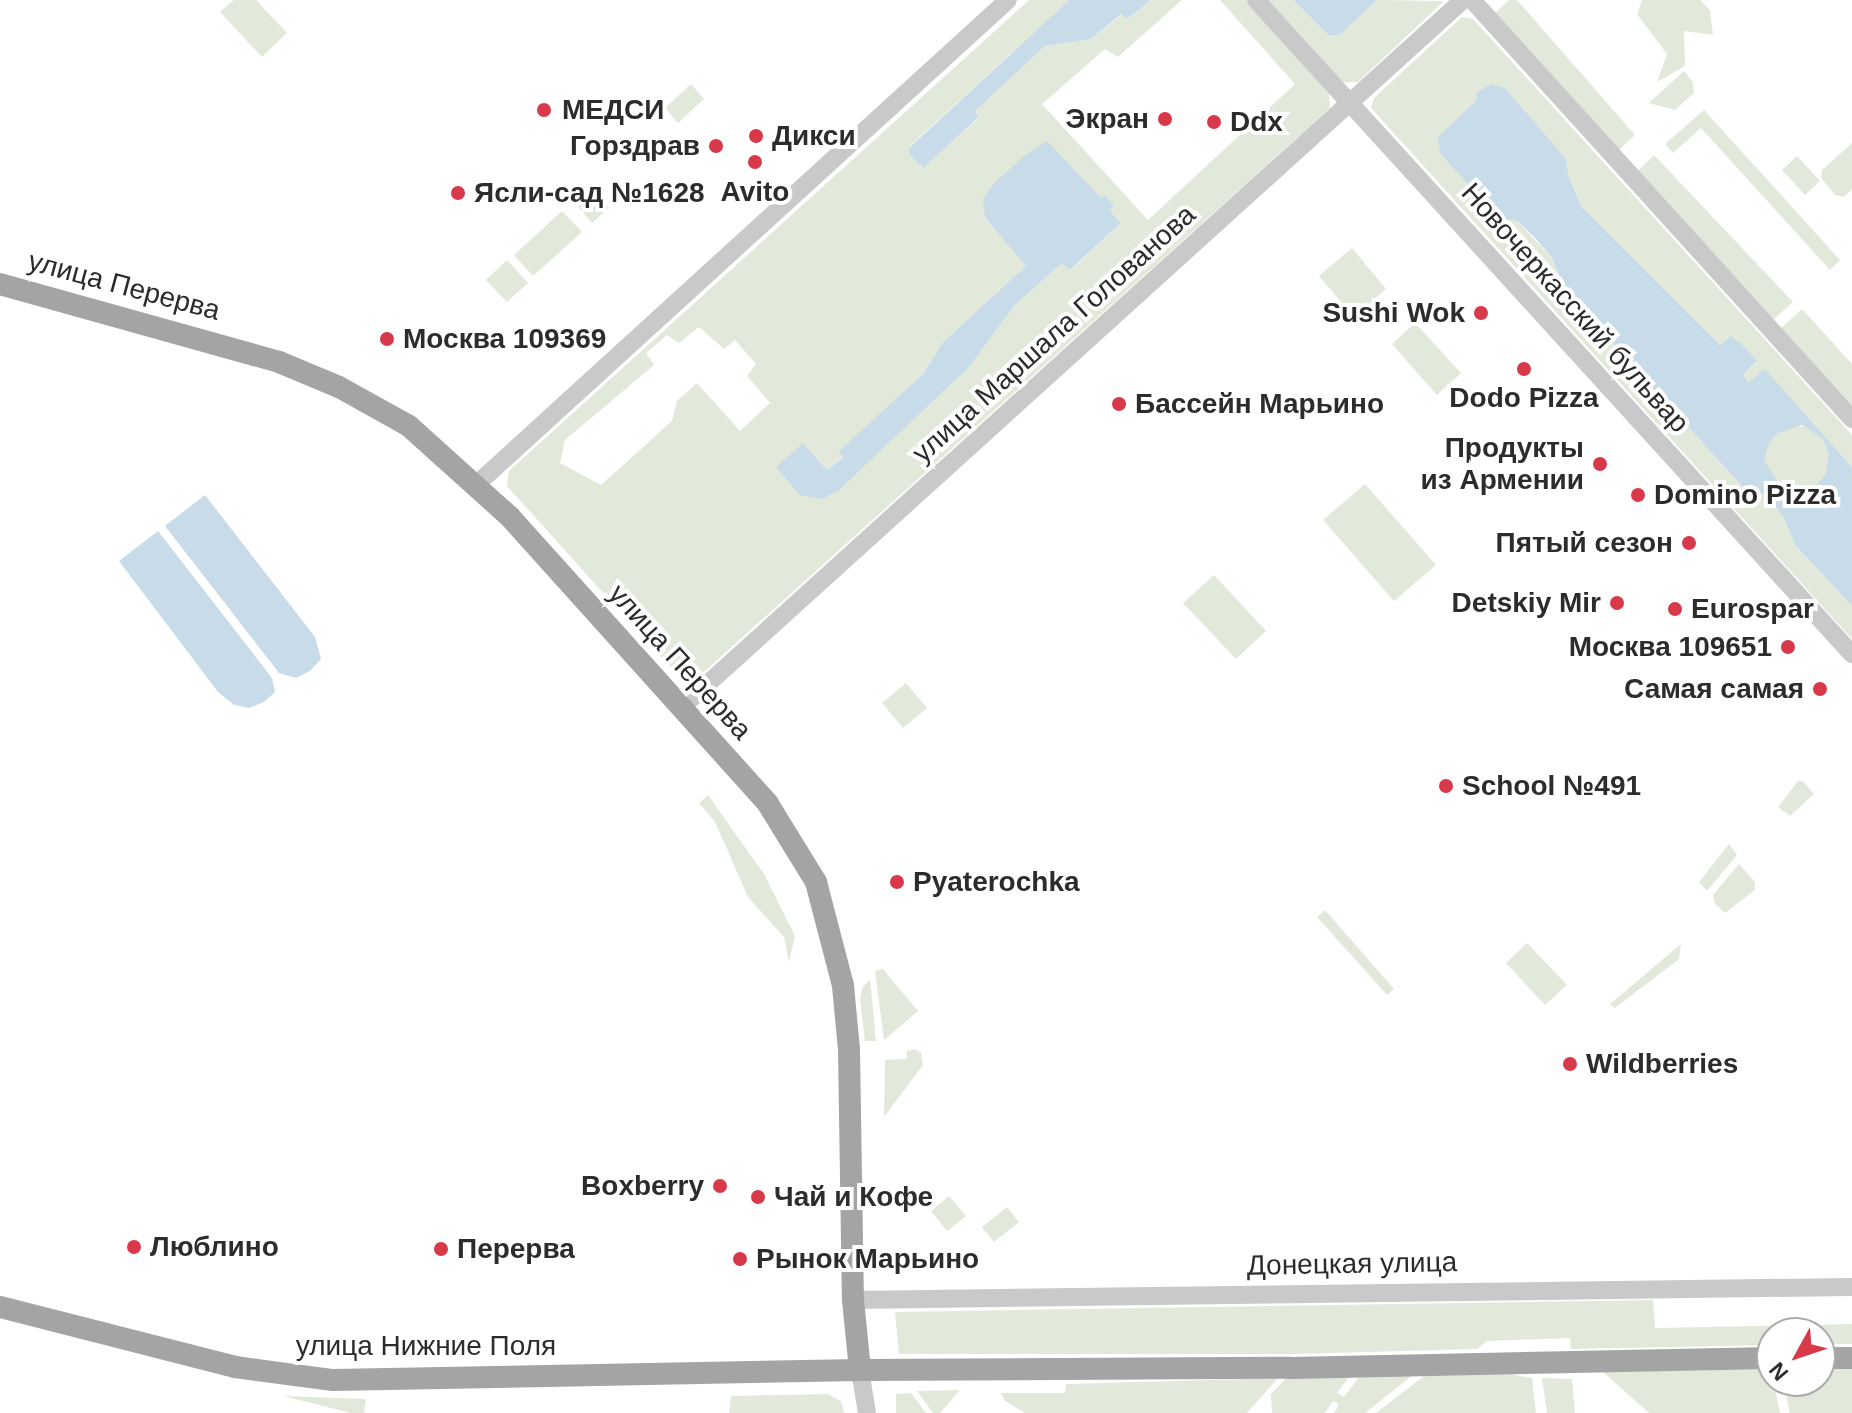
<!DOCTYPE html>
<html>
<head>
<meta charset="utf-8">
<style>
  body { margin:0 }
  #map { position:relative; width:1852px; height:1413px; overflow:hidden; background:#fff; font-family:Arial,sans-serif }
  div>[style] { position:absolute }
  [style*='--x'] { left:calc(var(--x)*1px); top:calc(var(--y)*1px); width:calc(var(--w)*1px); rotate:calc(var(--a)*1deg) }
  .green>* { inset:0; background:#e2e9da }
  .round { border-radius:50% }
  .water>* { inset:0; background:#c7dce8 }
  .minor>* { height:18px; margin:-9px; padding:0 9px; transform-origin:9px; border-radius:9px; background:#c9c9c9 }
  .major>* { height:22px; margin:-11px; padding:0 11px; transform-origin:11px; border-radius:11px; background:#a4a4a4 }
  .dots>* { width:22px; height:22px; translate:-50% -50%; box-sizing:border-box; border:4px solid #fff; border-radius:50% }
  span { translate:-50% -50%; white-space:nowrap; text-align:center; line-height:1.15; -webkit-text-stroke:8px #fff; paint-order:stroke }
  .poi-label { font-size:28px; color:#2c2c2c; font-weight:700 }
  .left { translate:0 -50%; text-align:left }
  .right { translate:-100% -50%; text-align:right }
  .street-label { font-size:28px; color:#2c2c2c }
  .north { position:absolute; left:1756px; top:1317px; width:80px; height:80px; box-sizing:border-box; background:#fff; border:2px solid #ababab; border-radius:50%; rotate:230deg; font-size:22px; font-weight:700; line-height:32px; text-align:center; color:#2c2c2c }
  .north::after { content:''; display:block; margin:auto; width:28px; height:36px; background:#d8394a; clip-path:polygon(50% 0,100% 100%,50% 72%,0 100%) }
</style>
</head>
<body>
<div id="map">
  <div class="green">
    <i style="clip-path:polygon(234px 0,256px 0,287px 33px,262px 57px,220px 12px)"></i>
    <i style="clip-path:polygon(evenodd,1029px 0,1069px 0,910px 146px,922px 168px,979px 118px,974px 111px,1045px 46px,1091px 39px,1122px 14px,1127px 19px,1151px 0,1182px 0,1118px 57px,1105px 49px,1042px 104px,1148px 220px,1295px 84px,1220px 0,1246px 0,1329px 91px,1330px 108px,695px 680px,679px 677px,507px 486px,509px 471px,1029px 0,1047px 142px,1101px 199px,1106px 196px,1114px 205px,1110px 211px,1121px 223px,1071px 270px,1062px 263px,1014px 306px,970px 366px,800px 495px,803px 443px,827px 470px,843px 456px,840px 451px,924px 373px,942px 343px,1027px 265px,985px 219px,1047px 142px,1029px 0,699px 327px,724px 349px,735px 340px,756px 364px,747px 376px,770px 403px,740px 431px,697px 383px,677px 401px,672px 421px,601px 485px,560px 463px,565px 440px,654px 365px,646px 353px,667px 335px,679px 343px,699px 327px)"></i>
    <i style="clip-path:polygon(1264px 0,1293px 0,1328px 35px,1340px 35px,1377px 0,1444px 1px,1358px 82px,1338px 83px)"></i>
    <i style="clip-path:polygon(1509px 0,1517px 0,1635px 135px,1618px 151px,1494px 14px)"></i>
    <i style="clip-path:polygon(1642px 0,1700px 0,1710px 10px,1713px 35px,1684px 31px,1685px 66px,1657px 82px,1667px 54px,1637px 14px)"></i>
    <i style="clip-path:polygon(1462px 17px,1473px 19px,1852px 435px,1852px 467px,1765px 370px,1749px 382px,1743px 375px,1757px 362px,1720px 345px,1582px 207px,1569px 178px,1566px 159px,1516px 220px,1552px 258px,1565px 291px,1749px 494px,1765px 494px,1783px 516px,1795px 545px,1852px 606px,1852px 639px,1371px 108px,1374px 98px)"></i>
    <i style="clip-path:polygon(1684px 71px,1693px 82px,1694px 93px,1675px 110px,1649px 103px)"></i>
    <i style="clip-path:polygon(691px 84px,704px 99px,678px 123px,665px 108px)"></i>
    <i style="clip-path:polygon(1704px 110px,1840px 260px,1830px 270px,1701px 128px,1673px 153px,1665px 144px)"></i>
    <i style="clip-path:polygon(1852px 143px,1852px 189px,1844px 197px,1835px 195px,1821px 178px,1822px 170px)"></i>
    <i style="clip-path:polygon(1654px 155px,1793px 302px,1773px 320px,1638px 171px)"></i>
    <i style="clip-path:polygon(1797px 156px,1820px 181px,1805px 195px,1782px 170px)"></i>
    <i style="clip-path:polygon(592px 189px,609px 208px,592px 223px,575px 203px)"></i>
    <i style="clip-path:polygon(562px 211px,582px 232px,533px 276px,514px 255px)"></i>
    <i style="clip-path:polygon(1352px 248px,1386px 289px,1354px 317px,1319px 276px)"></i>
    <i style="clip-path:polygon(507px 260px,528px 283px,507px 302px,486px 280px)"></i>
    <i style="clip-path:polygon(1802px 309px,1852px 364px,1852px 405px,1781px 328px)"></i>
    <i style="clip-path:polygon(1415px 323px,1461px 373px,1437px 395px,1392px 344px)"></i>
    <i class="round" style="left:1764px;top:426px;width:66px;height:66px"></i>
    <i style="clip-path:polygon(1365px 484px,1436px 565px,1394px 601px,1323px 520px)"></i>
    <i style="clip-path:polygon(1214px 575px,1266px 631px,1236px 659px,1183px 603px)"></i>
    <i style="clip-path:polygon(906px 683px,927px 708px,903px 728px,882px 703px)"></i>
    <i style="clip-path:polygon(1798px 781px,1803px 781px,1814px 794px,1790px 816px,1778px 807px)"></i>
    <i style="clip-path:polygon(708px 795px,764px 874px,795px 936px,789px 962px,784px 937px,748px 897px,715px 822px,699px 803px)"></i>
    <i style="clip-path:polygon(1729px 844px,1737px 855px,1707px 891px,1699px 882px)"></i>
    <i style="clip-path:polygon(1739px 864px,1755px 882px,1755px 890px,1725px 913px,1715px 904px,1713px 895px)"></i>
    <i style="clip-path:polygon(1325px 910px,1394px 989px,1387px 995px,1317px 917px)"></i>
    <i style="clip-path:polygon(1527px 943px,1567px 985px,1545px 1005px,1506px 963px)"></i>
    <i style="clip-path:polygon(1681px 944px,1679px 959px,1615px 1008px,1610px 1004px)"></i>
    <i style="clip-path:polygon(883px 969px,918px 1011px,884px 1040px,875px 971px)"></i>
    <i style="clip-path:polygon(870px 979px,876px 1041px,865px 1041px,860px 999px,862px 988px)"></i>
    <i style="clip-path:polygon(915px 1049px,921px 1053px,923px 1065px,884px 1117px,885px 1060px,907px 1059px,907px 1051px)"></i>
    <i style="clip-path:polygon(949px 1196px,966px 1216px,947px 1231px,931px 1211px)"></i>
    <i style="clip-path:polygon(1007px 1207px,1019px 1222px,994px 1242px,982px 1227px)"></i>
    <i style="clip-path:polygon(1653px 1300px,1655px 1328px,1852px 1324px,1852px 1344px,1820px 1344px,1820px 1333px,1772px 1333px,1772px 1345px,1571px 1349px,1570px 1338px,1487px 1341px,1477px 1349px,1293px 1354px,899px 1354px,895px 1312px)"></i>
    <i style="clip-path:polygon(1852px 1367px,1852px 1413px,1790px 1413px,1783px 1381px,1820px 1381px,1820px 1368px)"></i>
    <i style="clip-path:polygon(1771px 1369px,1780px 1413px,1649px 1413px,1603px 1372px)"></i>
    <i style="clip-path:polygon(1508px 1374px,1532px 1378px,1536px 1413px,1376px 1413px,1424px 1376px)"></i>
    <i style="clip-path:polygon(1413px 1375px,1365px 1413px,1334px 1413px,1339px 1404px,1333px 1401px,1325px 1413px,1272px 1413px,1271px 1394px,1286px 1378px,1349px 1377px,1337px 1393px,1344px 1397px,1359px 1377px)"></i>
    <i style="clip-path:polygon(1278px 1378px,1247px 1413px,1025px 1413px,1004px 1400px,1001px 1393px,1065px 1393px,1066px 1384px)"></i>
    <i style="clip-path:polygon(1542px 1378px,1572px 1379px,1575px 1413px,1547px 1413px)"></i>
    <i style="clip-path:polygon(960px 1390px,940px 1413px,933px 1413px,917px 1391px)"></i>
    <i style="clip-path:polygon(911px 1393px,926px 1413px,896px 1413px,896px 1394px)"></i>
    <i style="clip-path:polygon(828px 1394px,841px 1401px,844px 1413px,729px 1413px,731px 1396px)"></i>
    <i style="clip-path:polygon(283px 1396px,366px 1399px,364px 1413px,351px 1413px)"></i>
  </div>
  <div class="water">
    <i style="clip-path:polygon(1069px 0,1151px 0,1127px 19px,1121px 14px,1091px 39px,1045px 46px,975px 111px,979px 117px,923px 168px,909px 153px,910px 147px)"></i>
    <i style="clip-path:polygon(1293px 0,1377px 0,1340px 35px,1328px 35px)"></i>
    <i style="clip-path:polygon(evenodd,1492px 84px,1505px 88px,1566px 159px,1569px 178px,1582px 207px,1720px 345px,1731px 336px,1742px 345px,1757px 361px,1743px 375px,1749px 382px,1765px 369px,1852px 467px,1852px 606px,1795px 545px,1783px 516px,1765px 494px,1749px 494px,1565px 291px,1552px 258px,1535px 238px,1516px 220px,1499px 219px,1440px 153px,1438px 137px,1476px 101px,1477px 92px,1492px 84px,1802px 425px,1823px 439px,1829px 455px,1826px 473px,1819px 482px,1811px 489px,1795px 493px,1780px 486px,1764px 460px,1769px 443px,1778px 433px,1802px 425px)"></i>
    <i style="clip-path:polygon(1047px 141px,1101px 198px,1105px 195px,1114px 205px,1110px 211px,1121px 223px,1070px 270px,1062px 263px,1014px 306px,970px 366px,839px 490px,822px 499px,800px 495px,776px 467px,803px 443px,827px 470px,843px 457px,839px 451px,924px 373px,942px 343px,1026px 266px,985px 218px,983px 199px,993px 184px,1024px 156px)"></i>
    <i style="clip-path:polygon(205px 495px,315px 637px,321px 659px,310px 671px,296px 678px,279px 673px,165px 526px)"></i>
    <i style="clip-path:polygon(158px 531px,272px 678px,275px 692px,264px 702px,249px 708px,234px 705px,218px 692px,119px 561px)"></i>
  </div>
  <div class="minor">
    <i style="--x:1256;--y:0;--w:885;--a:47.66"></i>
    <i style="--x:1472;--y:0;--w:566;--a:47.79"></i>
    <i style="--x:477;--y:484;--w:718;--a:-42.35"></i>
    <i style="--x:682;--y:707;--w:1053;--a:-42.15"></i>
    <i style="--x:853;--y:1300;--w:999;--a:-0.75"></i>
    <i style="--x:860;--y:1370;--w:44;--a:80.8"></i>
  </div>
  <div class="major">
    <i style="--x:0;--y:284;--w:290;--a:15.6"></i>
    <i style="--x:279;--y:362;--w:65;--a:22.6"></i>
    <i style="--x:339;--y:387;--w:80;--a:29.1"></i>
    <i style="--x:409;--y:426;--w:136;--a:42"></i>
    <i style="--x:510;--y:517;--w:386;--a:48"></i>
    <i style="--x:768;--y:804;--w:92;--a:58.4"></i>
    <i style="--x:816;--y:882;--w:107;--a:75.4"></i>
    <i style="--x:843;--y:986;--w:64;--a:84.6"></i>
    <i style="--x:849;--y:1050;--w:250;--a:89.1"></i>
    <i style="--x:853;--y:1300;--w:70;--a:84.3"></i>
    <i style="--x:0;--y:1307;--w:243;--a:14.3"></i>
    <i style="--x:235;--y:1367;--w:99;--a:7.6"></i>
    <i style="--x:333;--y:1380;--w:527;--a:-1.09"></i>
    <i style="--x:860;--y:1370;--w:431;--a:-0.3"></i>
    <i style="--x:1291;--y:1368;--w:481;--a:-1.2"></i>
    <i style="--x:1820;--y:1358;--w:32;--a:0"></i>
  </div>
  <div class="dots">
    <i style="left:544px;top:110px;background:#d8394a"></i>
    <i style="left:1165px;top:119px;background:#d8394a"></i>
    <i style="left:1214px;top:122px;background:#d8394a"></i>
    <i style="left:756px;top:136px;background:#d8394a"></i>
    <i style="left:716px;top:146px;background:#d8394a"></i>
    <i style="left:755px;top:162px;background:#d8394a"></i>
    <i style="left:458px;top:193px;background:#d8394a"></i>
    <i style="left:1481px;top:313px;background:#d8394a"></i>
    <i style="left:387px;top:339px;background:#d8394a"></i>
    <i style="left:1524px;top:369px;background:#d8394a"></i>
    <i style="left:1119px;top:404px;background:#d8394a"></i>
    <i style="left:1600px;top:464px;background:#d8394a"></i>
    <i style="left:1638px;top:495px;background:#d8394a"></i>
    <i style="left:1689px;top:543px;background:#d8394a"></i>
    <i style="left:1617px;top:603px;background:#d8394a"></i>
    <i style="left:1675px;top:609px;background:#d8394a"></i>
    <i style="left:1788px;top:647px;background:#d8394a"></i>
    <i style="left:1820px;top:689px;background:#d8394a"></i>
    <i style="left:1446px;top:786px;background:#d8394a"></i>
    <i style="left:897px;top:882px;background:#d8394a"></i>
    <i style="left:1570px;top:1064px;background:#d8394a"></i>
    <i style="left:720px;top:1186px;background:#d8394a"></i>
    <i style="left:758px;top:1197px;background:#d8394a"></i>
    <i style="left:134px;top:1247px;background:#d8394a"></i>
    <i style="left:441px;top:1249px;background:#d8394a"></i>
    <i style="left:740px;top:1259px;background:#d8394a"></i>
  </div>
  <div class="poi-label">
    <span class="left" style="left:562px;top:110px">МЕДСИ</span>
    <span class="right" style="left:1149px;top:119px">Экран</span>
    <span class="left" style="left:1230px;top:122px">Ddx</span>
    <span class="left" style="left:772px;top:136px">Дикси</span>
    <span class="right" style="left:700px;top:146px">Горздрав</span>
    <span style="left:755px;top:192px">Avito</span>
    <span class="left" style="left:474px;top:193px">Ясли-сад №1628</span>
    <span class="right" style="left:1465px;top:313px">Sushi Wok</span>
    <span class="left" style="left:403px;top:339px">Москва 109369</span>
    <span style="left:1524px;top:398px">Dodo Pizza</span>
    <span class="left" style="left:1135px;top:404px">Бассейн Марьино</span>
    <span class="right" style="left:1584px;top:464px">Продукты<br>из Армении</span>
    <span class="left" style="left:1654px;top:495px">Domino Pizza</span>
    <span class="right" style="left:1673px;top:543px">Пятый сезон</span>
    <span class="right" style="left:1601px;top:603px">Detskiy Mir</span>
    <span class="left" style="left:1691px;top:609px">Eurospar</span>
    <span class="right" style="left:1772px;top:647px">Москва 109651</span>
    <span class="right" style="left:1804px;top:689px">Самая самая</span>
    <span class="left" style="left:1462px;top:786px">School №491</span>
    <span class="left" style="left:913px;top:882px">Pyaterochka</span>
    <span class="left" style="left:1586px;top:1064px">Wildberries</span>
    <span class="right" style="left:704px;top:1186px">Boxberry</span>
    <span class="left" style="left:774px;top:1197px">Чай и Кофе</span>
    <span class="left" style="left:150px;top:1247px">Люблино</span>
    <span class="left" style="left:457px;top:1249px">Перерва</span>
    <span class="left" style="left:756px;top:1259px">Рынок Марьино</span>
  </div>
  <div class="street-label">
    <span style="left:124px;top:286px;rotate:15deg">улица Перерва</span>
    <span style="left:1575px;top:308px;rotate:48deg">Новочеркасский бульвар</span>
    <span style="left:1054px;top:334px;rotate:-42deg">улица Маршала Голованова</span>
    <span style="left:680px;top:662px;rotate:48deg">улица Перерва</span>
    <span style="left:1352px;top:1264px;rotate:-1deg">Донецкая улица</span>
    <span style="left:426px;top:1346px">улица Нижние Поля</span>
  </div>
  <div class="north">N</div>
</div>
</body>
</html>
